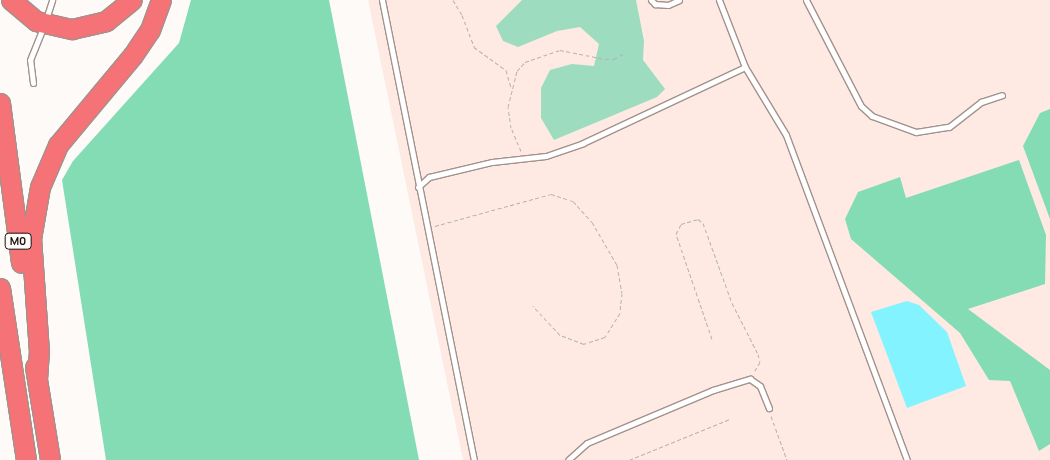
<!DOCTYPE html>
<html>
<head>
<meta charset="utf-8">
<style>
  body { margin:0 }
  #map { position:relative; width:1050px; height:460px; overflow:hidden; background:#fdfaf8; font-family:Manrope,sans-serif }
  div>[style] { position:absolute }
  [style*='--x'] { left:calc(var(--x)*1px); top:calc(var(--y)*1px); width:calc(var(--w)*1px); rotate:calc(var(--a)*1deg) }
  .built>* { inset:0; background:#feeae2 }
  .green>* { inset:0; background:#9ddcbe }
  .forest>* { inset:0; background:#83dcb4 }
  .water>* { inset:0; background:#83f4ff }
  .path>* { height:1px; margin-top:-0.5px; transform-origin:0; background:repeating-linear-gradient(90deg,#b6b2b0 0 4px,transparent 0 6.5px) }
  .roads { filter:drop-shadow(1px 0 #a1928c) drop-shadow(-1px 0 #a1928c) drop-shadow(0 1px #a1928c) drop-shadow(0 -1px #a1928c) }
  .lane>* { height:5px; margin:-2.5px; padding:0 2.5px; transform-origin:2.5px; border-radius:2.5px; background:#fff }
  .highway>* { height:19px; margin:-9.5px; padding:0 9.5px; transform-origin:9.5px; border-radius:9.5px; background:#f57277 }
  span { translate:-50% -50%; white-space:nowrap; text-align:center; line-height:1.15; -webkit-text-stroke:4px #fdfaf8; paint-order:stroke }
  .shield-label span { padding:1px 4px; background:#fdfaf8; border:1px solid; border-radius:4px; -webkit-text-stroke-width:0 }
  .shield-label { font-size:11px; color:#17110f; font-weight:700 }
</style>
</head>
<body>
<div id="map">
  <div class="built">
    <i style="clip-path:polygon(368px 0,1050px 0,1050px 460px,463px 460px)"></i>
  </div>
  <div class="green">
    <i style="clip-path:polygon(522px 0,636px 0,644px 41px,643px 60px,665px 89px,657px 97px,554px 140px,541px 118px,541px 88px,550px 70px,572px 64px,594px 66px,599px 44px,580px 27px,557px 31px,518px 47px,503px 41px,496px 26px)"></i>
  </div>
  <div class="forest">
    <i style="clip-path:polygon(191px 0,329px 0,419px 460px,106px 460px,62px 180px,73px 161px,179px 43px)"></i>
    <i style="clip-path:polygon(1050px 109px,1050px 219px,1023px 146px,1040px 113px)"></i>
    <i style="clip-path:polygon(1019px 160px,1046px 235px,1045px 284px,968px 309px,1050px 370px,1050px 444px,1039px 451px,1010px 381px,989px 380px,960px 333px,851px 239px,845px 219px,858px 192px,900px 177px,906px 198px)"></i>
  </div>
  <div class="water">
    <i style="clip-path:polygon(907px 301px,919px 305px,947px 332px,966px 386px,907px 408px,871px 312px)"></i>
  </div>
  <div class="path">
    <i style="--x:453;--y:0;--w:17;--a:59"></i>
    <i style="--x:462;--y:15;--w:34;--a:69"></i>
    <i style="--x:474;--y:47;--w:39;--a:36"></i>
    <i style="--x:506;--y:70;--w:19;--a:74"></i>
    <i style="--x:521;--y:151;--w:25;--a:-113"></i>
    <i style="--x:511;--y:128;--w:21;--a:-98"></i>
    <i style="--x:508;--y:107;--w:37;--a:-76"></i>
    <i style="--x:517;--y:71;--w:12;--a:-48"></i>
    <i style="--x:525;--y:62;--w:37;--a:-19"></i>
    <i style="--x:560;--y:50;--w:46;--a:11.3"></i>
    <i style="--x:605;--y:59;--w:9;--a:0"></i>
    <i style="--x:614;--y:59;--w:13;--a:-29"></i>
    <i style="--x:435;--y:226;--w:120;--a:-15.4"></i>
    <i style="--x:551;--y:194;--w:23;--a:18"></i>
    <i style="--x:573;--y:201;--w:28;--a:48"></i>
    <i style="--x:592;--y:222;--w:50;--a:59.8"></i>
    <i style="--x:617;--y:265;--w:28;--a:80"></i>
    <i style="--x:622;--y:293;--w:20;--a:96"></i>
    <i style="--x:620;--y:313;--w:28;--a:122"></i>
    <i style="--x:605;--y:337;--w:22;--a:162"></i>
    <i style="--x:584;--y:344;--w:26;--a:-159"></i>
    <i style="--x:560;--y:335;--w:40;--a:-133"></i>
    <i style="--x:712;--y:339;--w:111;--a:-108.9"></i>
    <i style="--x:676;--y:234;--w:11;--a:-63"></i>
    <i style="--x:681;--y:224;--w:18;--a:-16"></i>
    <i style="--x:698;--y:219;--w:6;--a:39"></i>
    <i style="--x:703;--y:223;--w:85;--a:70.1"></i>
    <i style="--x:732;--y:303;--w:57;--a:63"></i>
    <i style="--x:758;--y:354;--w:8;--a:76"></i>
    <i style="--x:760;--y:362;--w:12;--a:121"></i>
    <i style="--x:771;--y:416;--w:47;--a:70"></i>
    <i style="--x:629;--y:460;--w:109;--a:-22.1"></i>
  </div>
  <div class="roads">
    <div class="lane">
      <i style="--x:382;--y:0;--w:469;--a:78.7"></i>
      <i style="--x:651;--y:0;--w:6;--a:45"></i>
      <i style="--x:655;--y:4;--w:13;--a:4"></i>
      <i style="--x:668;--y:5;--w:12;--a:-24"></i>
      <i style="--x:719;--y:0;--w:72;--a:68.8"></i>
      <i style="--x:745;--y:67;--w:79;--a:58.9"></i>
      <i style="--x:786;--y:135;--w:347;--a:69.6"></i>
      <i style="--x:806;--y:0;--w:119;--a:62.6"></i>
      <i style="--x:861;--y:106;--w:15;--a:42"></i>
      <i style="--x:872;--y:116;--w:47;--a:20"></i>
      <i style="--x:916;--y:132;--w:33;--a:-9"></i>
      <i style="--x:949;--y:127;--w:41;--a:-38"></i>
      <i style="--x:981;--y:102;--w:22;--a:-18"></i>
      <i style="--x:46;--y:19;--w:20;--a:-72"></i>
      <i style="--x:33;--y:83;--w:23;--a:-97"></i>
      <i style="--x:30;--y:60;--w:35;--a:-68"></i>
      <i style="--x:418;--y:187;--w:15;--a:-42"></i>
      <i style="--x:429;--y:177;--w:65;--a:-13.4"></i>
      <i style="--x:492;--y:162;--w:54;--a:-6.3"></i>
      <i style="--x:546;--y:156;--w:39;--a:-19"></i>
      <i style="--x:583;--y:143;--w:179;--a:-25.1"></i>
      <i style="--x:568;--y:460;--w:25;--a:-42"></i>
      <i style="--x:587;--y:443;--w:137;--a:-22.8"></i>
      <i style="--x:713;--y:390;--w:39;--a:-17"></i>
      <i style="--x:750;--y:379;--w:12;--a:35"></i>
      <i style="--x:760;--y:386;--w:24;--a:68"></i>
    </div>
    <div class="highway">
      <i style="--x:11;--y:0;--w:33;--a:40"></i>
      <i style="--x:36;--y:21;--w:37;--a:13"></i>
      <i style="--x:72;--y:29;--w:35;--a:-13"></i>
      <i style="--x:106;--y:21;--w:33;--a:-39"></i>
      <i style="--x:0;--y:103;--w:161;--a:82.5"></i>
      <i style="--x:0;--y:288;--w:174;--a:81.4"></i>
      <i style="--x:35;--y:367;--w:94;--a:80.8"></i>
      <i style="--x:37;--y:379;--w:27;--a:-86"></i>
      <i style="--x:39;--y:352;--w:113;--a:-94"></i>
      <i style="--x:31;--y:239;--w:53;--a:-80.2"></i>
      <i style="--x:40;--y:187;--w:46;--a:-66.8"></i>
      <i style="--x:58;--y:145;--w:117;--a:-50.2"></i>
      <i style="--x:133;--y:55;--w:30;--a:-56"></i>
      <i style="--x:150;--y:30;--w:32;--a:-70"></i>
    </div>
  </div>
  <div class="shield-label">
    <span style="left:18px;top:241px">M0</span>
  </div>
</div>
</body>
</html>
